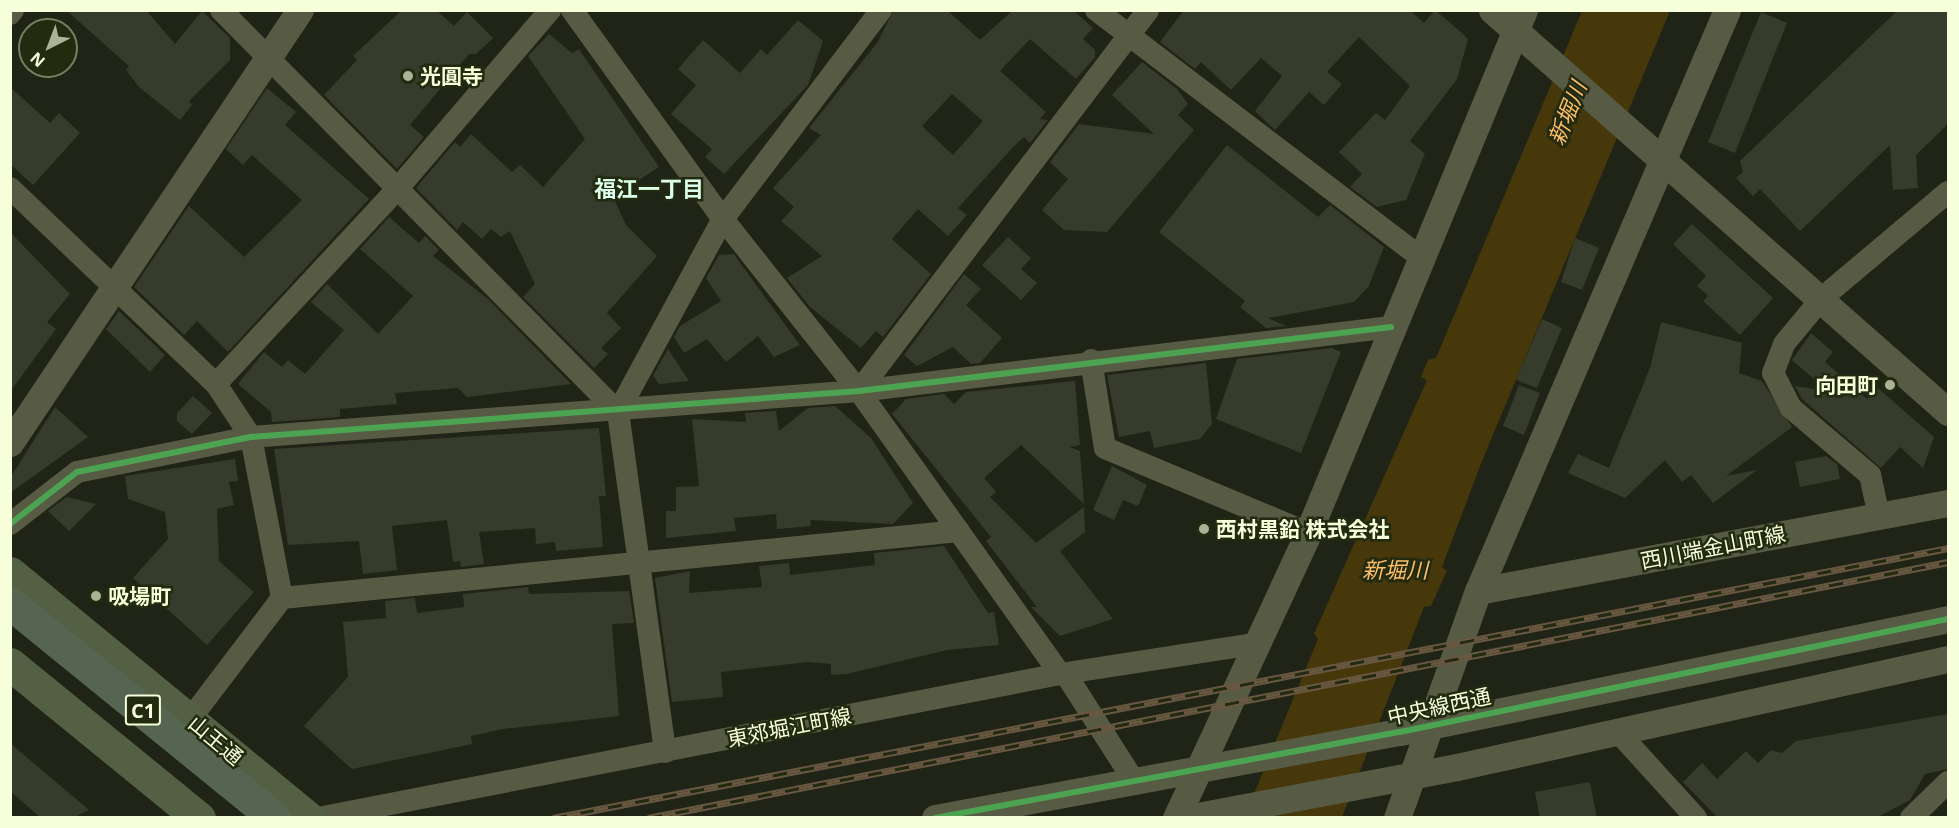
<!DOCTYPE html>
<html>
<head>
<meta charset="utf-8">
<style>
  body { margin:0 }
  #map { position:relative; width:1959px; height:828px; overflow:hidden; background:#202416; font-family:"Open Sans","Noto Sans JP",sans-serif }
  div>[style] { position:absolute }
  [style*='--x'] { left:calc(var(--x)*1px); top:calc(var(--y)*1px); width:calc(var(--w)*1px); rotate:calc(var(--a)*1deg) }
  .water>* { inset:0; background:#46380a }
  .building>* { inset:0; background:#363b2b }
  .minor>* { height:22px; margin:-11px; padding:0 11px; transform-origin:11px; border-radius:11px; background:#575b43 }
  .tertiary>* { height:27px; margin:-13.5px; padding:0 13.5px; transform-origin:13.5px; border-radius:13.5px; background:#575b43 }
  .primary>* { height:33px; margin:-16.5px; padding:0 16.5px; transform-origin:16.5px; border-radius:16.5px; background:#536044 }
  .motorway>* { height:33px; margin:-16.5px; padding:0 16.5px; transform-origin:16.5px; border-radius:16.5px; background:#566551 }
  .rail>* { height:7px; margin-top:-3.5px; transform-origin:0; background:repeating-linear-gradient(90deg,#222a10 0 14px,#685741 0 28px); box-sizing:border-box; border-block:2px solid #685741 }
  .cycleway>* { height:6px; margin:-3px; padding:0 3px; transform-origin:3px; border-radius:3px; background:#4ca352 }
  .dots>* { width:16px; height:16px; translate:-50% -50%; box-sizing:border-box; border:3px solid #222a10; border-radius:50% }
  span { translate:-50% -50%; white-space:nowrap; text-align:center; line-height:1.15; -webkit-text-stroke:5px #222a10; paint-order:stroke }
  .shield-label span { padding:2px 4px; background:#222a10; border:2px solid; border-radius:4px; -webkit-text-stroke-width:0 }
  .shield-label { font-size:20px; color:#f6ffd9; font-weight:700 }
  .poi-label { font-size:21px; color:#f6ffd9; font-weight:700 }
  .left { translate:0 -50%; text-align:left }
  .right { translate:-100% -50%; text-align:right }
  .street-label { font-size:21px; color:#f6ffd9 }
  .water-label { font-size:22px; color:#ffbf67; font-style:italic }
  .neighbourhood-label { font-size:22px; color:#dbffec; font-weight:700 }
  .frame { position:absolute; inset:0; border:12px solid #f6ffd9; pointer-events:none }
  .north { position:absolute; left:18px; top:18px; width:60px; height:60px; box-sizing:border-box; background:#222a10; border:2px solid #777f60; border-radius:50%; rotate:222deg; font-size:16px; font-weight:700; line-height:24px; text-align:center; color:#f6ffd9 }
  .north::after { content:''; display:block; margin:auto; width:21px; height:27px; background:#abb295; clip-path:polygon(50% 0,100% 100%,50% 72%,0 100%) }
</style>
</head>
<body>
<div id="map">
  <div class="water">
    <i style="clip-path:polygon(1582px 11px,1670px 11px,1482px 461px,1442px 567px,1447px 571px,1431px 606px,1424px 607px,1342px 817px,1244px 818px,1318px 639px,1314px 634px,1427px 380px,1421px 377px,1428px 360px,1436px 358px)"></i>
  </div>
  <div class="building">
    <i style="clip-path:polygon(66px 10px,146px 10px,175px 44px,202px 11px,230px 38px,230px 60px,189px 101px,192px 105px,180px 120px,139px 87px,126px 70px,129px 66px)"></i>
    <i style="clip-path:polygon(402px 10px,436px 10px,454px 26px,467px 12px,493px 38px,476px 54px,469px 54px,410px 125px,424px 137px,397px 169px,324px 95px,357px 60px,353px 56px)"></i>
    <i style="clip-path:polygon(evenodd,894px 10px,947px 10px,980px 40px,1013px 10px,1073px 10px,1093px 28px,1083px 39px,1095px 50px,1095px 57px,1076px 79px,1030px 39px,1000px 71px,1046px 112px,1040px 119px,1048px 120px,1030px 143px,1024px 137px,1014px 146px,958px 208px,967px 215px,948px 236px,918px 209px,892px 239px,931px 274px,883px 337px,876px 331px,861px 348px,810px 307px,787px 278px,822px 256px,781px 221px,794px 207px,773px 188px,821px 135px,809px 128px,877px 43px,894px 10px,952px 94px,983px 121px,953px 155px,922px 126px,952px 94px)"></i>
    <i style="clip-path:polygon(1184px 10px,1410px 10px,1424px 23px,1435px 10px,1462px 33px,1468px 39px,1457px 79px,1410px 141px,1425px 154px,1406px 200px,1377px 207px,1350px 187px,1362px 174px,1339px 152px,1376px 113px,1385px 120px,1410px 86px,1359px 37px,1327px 72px,1342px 84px,1324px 105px,1309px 92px,1275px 130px,1255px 111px,1282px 76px,1261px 58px,1231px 90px,1201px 62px,1195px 69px,1160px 42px)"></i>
    <i style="clip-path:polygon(1898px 10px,1948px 10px,1948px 124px,1916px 155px,1918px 188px,1893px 190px,1890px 145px,1800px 231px,1760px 189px,1753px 196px,1736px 178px,1743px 172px,1740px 161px)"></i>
    <i style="clip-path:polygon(1761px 12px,1787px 23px,1735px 153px,1708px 142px)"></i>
    <i style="clip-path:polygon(798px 20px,823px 41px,808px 85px,724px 174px,705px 157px,712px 149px,671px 114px,696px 85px,678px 69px,703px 40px,740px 73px,761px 49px,767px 55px)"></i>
    <i style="clip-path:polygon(549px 34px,572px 53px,579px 49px,659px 167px,613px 197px,626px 225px,657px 256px,607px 313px,621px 328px,601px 348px,608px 354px,594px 368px,523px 297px,535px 284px,510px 231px,501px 237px,491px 229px,482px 239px,463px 222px,457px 230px,416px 188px,455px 142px,460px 147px,471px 134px,512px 172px,520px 165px,543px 187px,585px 139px,528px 56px)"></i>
    <i style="clip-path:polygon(1142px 62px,1177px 89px,1188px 104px,1178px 115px,1194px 130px,1107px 232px,1064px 230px,1042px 210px,1068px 179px,1050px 162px,1079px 124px,1154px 134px,1112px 95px)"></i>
    <i style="clip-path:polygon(10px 87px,50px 123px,59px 113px,80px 133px,33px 185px,10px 164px)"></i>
    <i style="clip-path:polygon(267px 88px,296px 112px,285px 125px,369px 199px,228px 352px,197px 321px,184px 335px,134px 287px,189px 206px,244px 257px,302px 200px,252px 155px,243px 165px,226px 149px)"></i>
    <i style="clip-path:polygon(1227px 145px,1318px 217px,1330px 205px,1384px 247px,1369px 286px,1354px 302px,1268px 318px,1286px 326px,1266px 328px,1240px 307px,1245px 301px,1159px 232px)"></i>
    <i style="clip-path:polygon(389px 217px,419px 243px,425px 236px,439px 250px,433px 256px,488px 299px,571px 384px,467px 397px,458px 388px,395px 393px,397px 404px,340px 409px,340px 417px,272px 422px,271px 412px,238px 384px,264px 352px,282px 367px,288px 360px,305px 374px,344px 330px,311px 302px,327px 284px,378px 334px,413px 296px,360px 249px)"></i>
    <i style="clip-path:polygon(1692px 224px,1773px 298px,1740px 335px,1703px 301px,1708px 296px,1697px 286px,1706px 276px,1673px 244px)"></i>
    <i style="clip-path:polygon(10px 232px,70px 294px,47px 322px,56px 329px,10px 392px)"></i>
    <i style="clip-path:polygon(1008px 237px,1031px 258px,1021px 269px,1037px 283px,1021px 300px,982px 265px)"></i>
    <i style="clip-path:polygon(1575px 238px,1599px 248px,1582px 290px,1561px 282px)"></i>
    <i style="clip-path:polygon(734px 254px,738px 260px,800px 345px,774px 357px,758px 336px,726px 362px,707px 339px,684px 353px,674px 337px,680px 326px,721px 301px,706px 278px,719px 255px)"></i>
    <i style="clip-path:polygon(964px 274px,981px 289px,966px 305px,1002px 338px,980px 363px,971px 364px,953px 347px,917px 366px,904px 355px)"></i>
    <i style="clip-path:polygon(119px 311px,165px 355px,150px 372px,106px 329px)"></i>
    <i style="clip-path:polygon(1542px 319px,1562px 328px,1537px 388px,1516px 380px)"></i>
    <i style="clip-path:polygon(1661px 322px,1742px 343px,1739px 373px,1762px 381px,1792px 427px,1726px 476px,1757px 470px,1713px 503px,1691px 475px,1682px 482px,1665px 460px,1625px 498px,1568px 473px,1578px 454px,1609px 468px,1650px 368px)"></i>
    <i style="clip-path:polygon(1811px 333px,1833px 352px,1825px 362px,1867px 399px,1878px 388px,1934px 437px,1923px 468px,1900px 447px,1881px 468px,1802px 399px,1795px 386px,1828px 391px,1792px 360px)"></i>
    <i style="clip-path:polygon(1332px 348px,1341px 352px,1301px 453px,1216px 419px,1237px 359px)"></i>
    <i style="clip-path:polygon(668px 349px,689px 381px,659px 384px,653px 376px)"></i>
    <i style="clip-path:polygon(1206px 363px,1212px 424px,1200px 439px,1154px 448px,1150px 431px,1119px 437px,1107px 375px)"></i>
    <i style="clip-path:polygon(1075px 381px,1080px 445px,1070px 447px,1080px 451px,1084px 504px,1021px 445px,984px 478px,996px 492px,990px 497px,1036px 543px,1084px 507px,1085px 532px,1060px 551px,1113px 619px,1060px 636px,1031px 607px,1037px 607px,986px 541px,991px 537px,892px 414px,906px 399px,944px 394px,954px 404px,966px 392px)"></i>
    <i style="clip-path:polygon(1519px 385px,1540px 393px,1524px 435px,1503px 426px)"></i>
    <i style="clip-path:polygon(193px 396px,212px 413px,192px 434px,177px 421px,177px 413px)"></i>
    <i style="clip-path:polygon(835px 406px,871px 438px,913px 503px,893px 524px,810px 520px,811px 526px,777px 529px,776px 514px,734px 518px,736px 531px,666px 538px,666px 511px,676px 511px,676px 487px,699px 486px,692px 419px,746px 422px,745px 413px,776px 411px,779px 431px,808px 408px)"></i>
    <i style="clip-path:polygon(55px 407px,88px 437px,10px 493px,10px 478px)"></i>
    <i style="clip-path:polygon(599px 428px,606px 496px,599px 496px,603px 547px,556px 551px,555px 542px,536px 544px,535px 528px,479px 532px,484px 564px,461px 567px,460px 561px,453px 562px,447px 520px,392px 526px,397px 570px,363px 574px,359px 541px,288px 545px,274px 449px)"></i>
    <i style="clip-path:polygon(1826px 456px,1837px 464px,1840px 479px,1800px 487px,1795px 462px)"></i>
    <i style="clip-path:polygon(235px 459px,238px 481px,229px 482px,234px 505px,217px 509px,219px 561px,254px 592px,207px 645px,133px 578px,168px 539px,165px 512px,128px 499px,125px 476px)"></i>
    <i style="clip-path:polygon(1112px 466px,1147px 485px,1138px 506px,1123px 500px,1114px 520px,1093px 510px)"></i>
    <i style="clip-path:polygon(67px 497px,96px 504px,69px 531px,48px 511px)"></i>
    <i style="clip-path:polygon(944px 546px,988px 613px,994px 612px,999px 645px,947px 650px,847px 674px,831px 675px,831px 664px,808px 662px,721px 672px,723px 697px,672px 702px,655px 578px,690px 571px,689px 593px,762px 587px,759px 566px,789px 563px,790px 575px,875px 565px,874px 553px)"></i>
    <i style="clip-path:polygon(528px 587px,529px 594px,629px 591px,634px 623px,612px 624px,619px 716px,503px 729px,471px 736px,472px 744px,352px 769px,304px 726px,348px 677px,343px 622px,386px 618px,385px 601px,415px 598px,417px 613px,464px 607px,463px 594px)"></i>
    <i style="clip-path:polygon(1948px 714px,1948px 769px,1925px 774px,1910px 800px,1876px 818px,1718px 818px,1683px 782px,1702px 763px,1717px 779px,1746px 751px,1758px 763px,1771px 750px,1782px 753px,1796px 741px)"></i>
    <i style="clip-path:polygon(10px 743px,37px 766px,89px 810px,73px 818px,41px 818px,10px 791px)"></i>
    <i style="clip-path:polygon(1590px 782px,1597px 818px,1540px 818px,1535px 792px)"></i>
  </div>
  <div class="minor">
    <i style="--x:221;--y:10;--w:565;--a:45.36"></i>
    <i style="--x:618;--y:412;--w:343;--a:82.1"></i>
    <i style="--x:572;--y:10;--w:258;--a:54.2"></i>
    <i style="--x:723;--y:219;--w:219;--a:51.7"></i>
    <i style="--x:859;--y:391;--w:347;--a:54.6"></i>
    <i style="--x:1096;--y:10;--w:406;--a:37.3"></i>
    <i style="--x:10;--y:14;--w:5;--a:-53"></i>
    <i style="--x:10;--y:188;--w:284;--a:43.6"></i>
    <i style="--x:216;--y:384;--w:64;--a:56.6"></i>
    <i style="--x:251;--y:437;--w:164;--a:79.1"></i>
    <i style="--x:282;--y:598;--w:152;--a:127.2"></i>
    <i style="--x:1091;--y:360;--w:89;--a:81"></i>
    <i style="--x:1105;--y:448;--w:220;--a:22.7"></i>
    <i style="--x:216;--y:384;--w:269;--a:-47.1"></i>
    <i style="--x:399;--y:187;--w:233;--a:-49.5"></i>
    <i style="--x:859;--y:391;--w:478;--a:-52.8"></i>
    <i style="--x:618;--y:412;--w:220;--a:-61.5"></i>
    <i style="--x:723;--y:219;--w:262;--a:-52.9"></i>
    <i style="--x:1879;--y:516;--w:42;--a:-102.4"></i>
    <i style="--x:1870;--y:475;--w:104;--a:-139.7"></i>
    <i style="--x:1791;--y:408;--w:39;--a:-117"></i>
    <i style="--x:1773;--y:373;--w:31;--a:-69"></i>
    <i style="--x:1784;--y:344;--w:60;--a:-50.4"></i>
    <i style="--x:1822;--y:298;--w:165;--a:-40.1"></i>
    <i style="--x:10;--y:524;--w:85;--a:-37.8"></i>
    <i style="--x:77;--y:472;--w:177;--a:-11.4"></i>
    <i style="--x:251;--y:437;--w:610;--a:-4.33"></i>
    <i style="--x:859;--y:391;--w:536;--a:-6.86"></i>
    <i style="--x:282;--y:598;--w:680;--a:-5.65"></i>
    <i style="--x:1065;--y:673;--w:128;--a:57.4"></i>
    <i style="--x:1619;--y:733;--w:115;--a:47.8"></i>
    <i style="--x:318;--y:818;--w:756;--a:-10.98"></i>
    <i style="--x:1060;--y:674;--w:202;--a:-8.8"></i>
    <i style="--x:1911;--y:818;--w:52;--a:-44.2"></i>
  </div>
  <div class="tertiary">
    <i style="--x:1492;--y:10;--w:608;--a:41.4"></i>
    <i style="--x:10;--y:443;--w:521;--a:-56.19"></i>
    <i style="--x:1478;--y:591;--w:478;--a:-10.6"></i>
    <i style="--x:935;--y:818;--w:473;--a:-10.5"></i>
    <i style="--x:1400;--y:732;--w:560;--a:-11.65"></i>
    <i style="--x:1176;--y:818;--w:314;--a:-65.1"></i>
    <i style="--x:1308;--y:533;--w:566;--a:-67.56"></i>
    <i style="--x:1187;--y:818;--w:275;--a:-10.7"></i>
    <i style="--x:1457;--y:767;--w:503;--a:-12.41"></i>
    <i style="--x:1397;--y:818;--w:241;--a:-70.4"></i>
    <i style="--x:1478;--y:591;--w:632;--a:-66.8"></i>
  </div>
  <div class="primary">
    <i style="--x:10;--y:573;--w:386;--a:39.4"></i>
    <i style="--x:10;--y:664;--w:244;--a:39.2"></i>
  </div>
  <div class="motorway">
    <i style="--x:10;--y:603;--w:341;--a:39.1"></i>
  </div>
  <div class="rail">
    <i style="--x:553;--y:818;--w:1421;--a:-10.95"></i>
    <i style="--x:648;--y:818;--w:1325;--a:-11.14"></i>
  </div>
  <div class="cycleway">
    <i style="--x:10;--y:524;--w:85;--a:-37.8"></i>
    <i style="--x:77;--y:472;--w:177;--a:-11.4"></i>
    <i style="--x:251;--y:437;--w:610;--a:-4.33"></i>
    <i style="--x:859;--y:391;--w:536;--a:-6.86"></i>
    <i style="--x:935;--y:818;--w:473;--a:-10.5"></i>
    <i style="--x:1400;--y:732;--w:560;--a:-11.65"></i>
  </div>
  <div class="dots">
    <i style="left:408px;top:76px;background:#abb295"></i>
    <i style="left:1890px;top:385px;background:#abb295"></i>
    <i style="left:1204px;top:529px;background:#abb295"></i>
    <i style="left:96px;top:596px;background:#abb295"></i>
  </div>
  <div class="shield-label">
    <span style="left:143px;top:710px">C1</span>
  </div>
  <div class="poi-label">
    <span class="left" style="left:420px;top:76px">光圓寺</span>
    <span class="right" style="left:1878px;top:385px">向田町</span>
    <span class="left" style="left:1216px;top:529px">西村黒鉛 株式会社</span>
    <span class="left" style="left:108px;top:596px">吸場町</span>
  </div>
  <div class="street-label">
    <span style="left:1713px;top:547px;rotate:-11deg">西川端金山町線</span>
    <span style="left:1439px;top:706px;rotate:-12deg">中央線西通</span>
    <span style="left:789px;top:727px;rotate:-11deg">東郊堀江町線</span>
    <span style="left:216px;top:740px;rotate:40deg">山王通</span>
  </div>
  <div class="water-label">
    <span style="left:1567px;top:113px;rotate:-68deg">新堀川</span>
    <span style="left:1395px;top:570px">新堀川</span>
  </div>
  <div class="neighbourhood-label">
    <span style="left:649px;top:189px">福江一丁目</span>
  </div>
  <div class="frame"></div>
  <div class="north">N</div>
</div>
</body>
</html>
